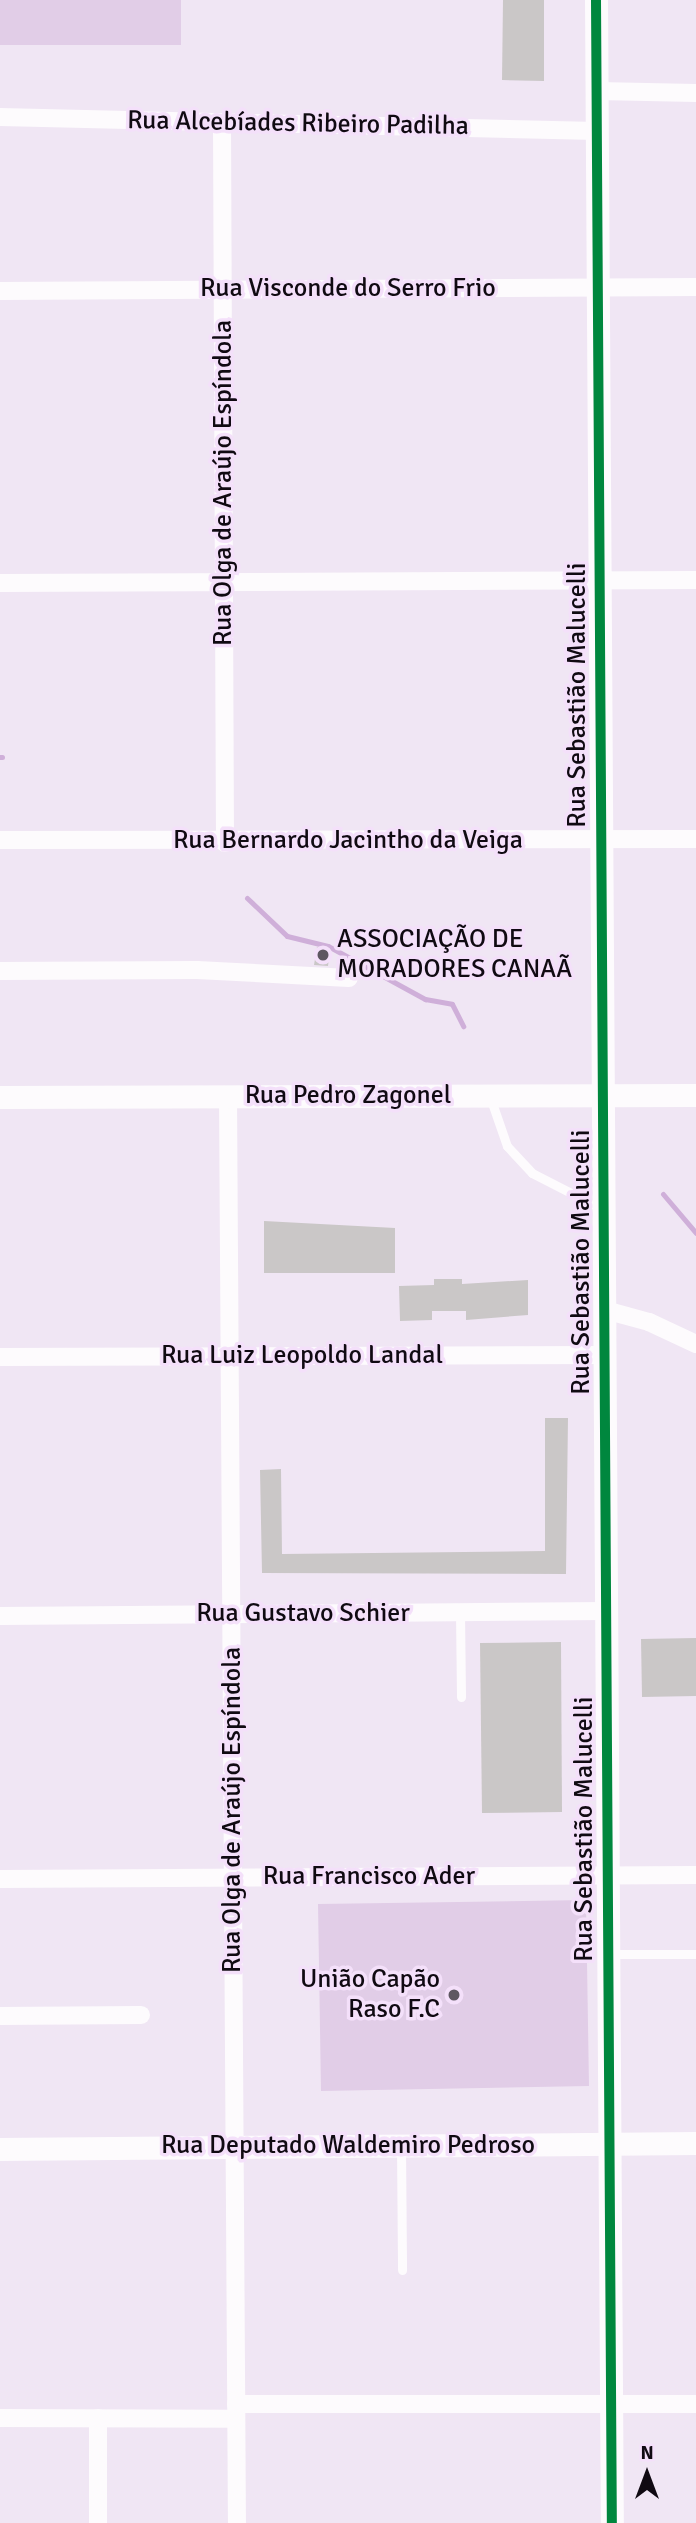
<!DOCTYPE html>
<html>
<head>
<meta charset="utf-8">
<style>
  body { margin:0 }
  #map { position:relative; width:696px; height:2523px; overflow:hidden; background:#f0e6f4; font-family:Signika,sans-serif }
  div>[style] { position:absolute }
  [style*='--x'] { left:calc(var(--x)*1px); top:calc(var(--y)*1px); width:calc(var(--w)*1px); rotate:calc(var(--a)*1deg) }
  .green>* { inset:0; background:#e1cde7 }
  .stream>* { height:5px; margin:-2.5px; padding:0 2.5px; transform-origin:2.5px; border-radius:2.5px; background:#cfafd9 }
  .building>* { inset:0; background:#cac7c7 }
  .service>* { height:9px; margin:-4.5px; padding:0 4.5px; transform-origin:4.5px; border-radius:4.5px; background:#fdfbfd }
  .minor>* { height:18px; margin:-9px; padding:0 9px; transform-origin:9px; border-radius:9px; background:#fdfbfd }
  .tertiary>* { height:23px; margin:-11.5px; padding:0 11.5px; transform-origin:11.5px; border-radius:11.5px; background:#fdfbfd }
  .cycleway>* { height:10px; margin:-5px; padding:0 5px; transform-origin:5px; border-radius:5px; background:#00873e }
  .dots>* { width:19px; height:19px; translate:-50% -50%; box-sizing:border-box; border:4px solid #f4e0fa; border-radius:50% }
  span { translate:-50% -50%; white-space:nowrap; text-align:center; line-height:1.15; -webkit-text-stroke:7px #f4e0fa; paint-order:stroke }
  .street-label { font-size:26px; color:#100a12 }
  .poi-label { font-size:26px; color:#100a12 }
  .left { translate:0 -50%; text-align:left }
  .right { translate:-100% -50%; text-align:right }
  .north { position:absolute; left:612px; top:2439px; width:70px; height:70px; -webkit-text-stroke:5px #f4e0fa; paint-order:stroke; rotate:0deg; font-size:19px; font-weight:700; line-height:28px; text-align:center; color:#100a12 }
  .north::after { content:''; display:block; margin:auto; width:24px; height:32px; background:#100a12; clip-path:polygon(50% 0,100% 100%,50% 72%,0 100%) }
</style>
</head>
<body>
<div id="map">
  <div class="green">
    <i style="clip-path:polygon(0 0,181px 0,181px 45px,0 45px)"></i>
    <i style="clip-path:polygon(586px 1900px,589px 2086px,321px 2091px,318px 1904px)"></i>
  </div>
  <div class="stream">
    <i style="--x:0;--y:757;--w:2;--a:0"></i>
    <i style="--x:247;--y:898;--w:55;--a:43.5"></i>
    <i style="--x:287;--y:936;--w:42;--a:13.7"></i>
    <i style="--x:328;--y:946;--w:111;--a:28.7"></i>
    <i style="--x:425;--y:999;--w:27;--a:10"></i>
    <i style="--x:452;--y:1004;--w:25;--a:63"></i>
    <i style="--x:663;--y:1194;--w:51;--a:49.8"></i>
  </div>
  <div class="building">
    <i style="clip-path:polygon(503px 0,544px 0,544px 81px,502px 80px)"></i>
    <i style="clip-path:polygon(317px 947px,330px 951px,328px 966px,314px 965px)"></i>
    <i style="clip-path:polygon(264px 1221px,395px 1228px,395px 1273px,264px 1273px)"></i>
    <i style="clip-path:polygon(434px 1279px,462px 1279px,462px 1284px,528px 1280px,528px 1315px,466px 1320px,466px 1311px,432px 1311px,432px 1320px,400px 1321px,399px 1286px,434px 1285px)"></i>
    <i style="clip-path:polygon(545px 1418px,568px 1418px,566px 1574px,262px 1573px,260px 1470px,281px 1469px,282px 1554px,545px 1551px)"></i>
    <i style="clip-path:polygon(696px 1638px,696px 1696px,642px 1697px,641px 1639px)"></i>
    <i style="clip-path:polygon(561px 1642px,562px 1812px,482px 1813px,480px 1643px)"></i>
  </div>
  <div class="service">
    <i style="--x:490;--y:1097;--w:52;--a:70.9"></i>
    <i style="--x:507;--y:1146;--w:37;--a:47"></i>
    <i style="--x:532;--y:1173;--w:79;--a:27.2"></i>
    <i style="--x:460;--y:1613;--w:84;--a:89.3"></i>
    <i style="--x:611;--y:1954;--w:85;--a:0"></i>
    <i style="--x:401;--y:2147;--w:123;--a:89.5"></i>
  </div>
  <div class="minor">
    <i style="--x:597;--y:91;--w:99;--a:1.2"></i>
    <i style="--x:0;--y:117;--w:597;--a:1.34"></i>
    <i style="--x:222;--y:123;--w:720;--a:89.76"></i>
    <i style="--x:0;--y:291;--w:696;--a:-0.33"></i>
    <i style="--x:0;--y:583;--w:696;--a:-0.25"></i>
    <i style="--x:0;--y:840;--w:696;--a:-0.08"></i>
    <i style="--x:0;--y:971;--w:197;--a:-0.3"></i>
    <i style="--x:197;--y:970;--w:152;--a:3"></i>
    <i style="--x:228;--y:1097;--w:1426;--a:89.64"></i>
    <i style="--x:605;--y:1310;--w:46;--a:15.3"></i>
    <i style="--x:649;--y:1322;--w:52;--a:25.1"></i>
    <i style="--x:0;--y:1357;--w:605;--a:-0.19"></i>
    <i style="--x:0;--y:1616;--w:606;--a:-0.47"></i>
    <i style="--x:0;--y:1879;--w:696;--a:-0.33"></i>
    <i style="--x:0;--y:2016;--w:141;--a:-0.4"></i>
    <i style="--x:236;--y:2404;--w:460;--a:0"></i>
    <i style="--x:0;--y:2418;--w:236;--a:0.2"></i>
    <i style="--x:98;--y:2523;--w:105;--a:-90"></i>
  </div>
  <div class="tertiary">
    <i style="--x:596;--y:0;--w:2523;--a:89.64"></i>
    <i style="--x:0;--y:1097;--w:696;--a:-0.16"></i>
    <i style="--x:0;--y:2149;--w:696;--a:-0.49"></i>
  </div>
  <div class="cycleway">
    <i style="--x:596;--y:0;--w:2523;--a:89.64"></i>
  </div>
  <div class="dots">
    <i style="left:323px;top:955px;background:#5e5761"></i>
    <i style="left:454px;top:1995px;background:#5e5761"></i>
  </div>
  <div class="street-label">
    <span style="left:298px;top:124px;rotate:1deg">Rua Alcebíades Ribeiro Padilha</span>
    <span style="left:348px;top:289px">Rua Visconde do Serro Frio</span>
    <span style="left:224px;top:483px;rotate:-90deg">Rua Olga de Araújo Espíndola</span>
    <span style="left:578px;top:695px;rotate:-90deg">Rua Sebastião Malucelli</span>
    <span style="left:348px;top:841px">Rua Bernardo Jacintho da Veiga</span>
    <span style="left:348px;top:1096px">Rua Pedro Zagonel</span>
    <span style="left:582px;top:1262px;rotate:-90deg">Rua Sebastião Malucelli</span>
    <span style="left:302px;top:1356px">Rua Luiz Leopoldo Landal</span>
    <span style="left:303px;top:1614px">Rua Gustavo Schier</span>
    <span style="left:233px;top:1810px;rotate:-90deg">Rua Olga de Araújo Espíndola</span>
    <span style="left:585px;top:1829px;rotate:-90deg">Rua Sebastião Malucelli</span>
    <span style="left:369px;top:1877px">Rua Francisco Ader</span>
    <span style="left:348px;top:2146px">Rua Deputado Waldemiro Pedroso</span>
  </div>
  <div class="poi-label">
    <span class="left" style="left:337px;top:955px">ASSOCIAÇÃO DE<br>MORADORES CANAÃ</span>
    <span class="right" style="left:440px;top:1995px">União Capão<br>Raso F.C</span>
  </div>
  <div class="north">N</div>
</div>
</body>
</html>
